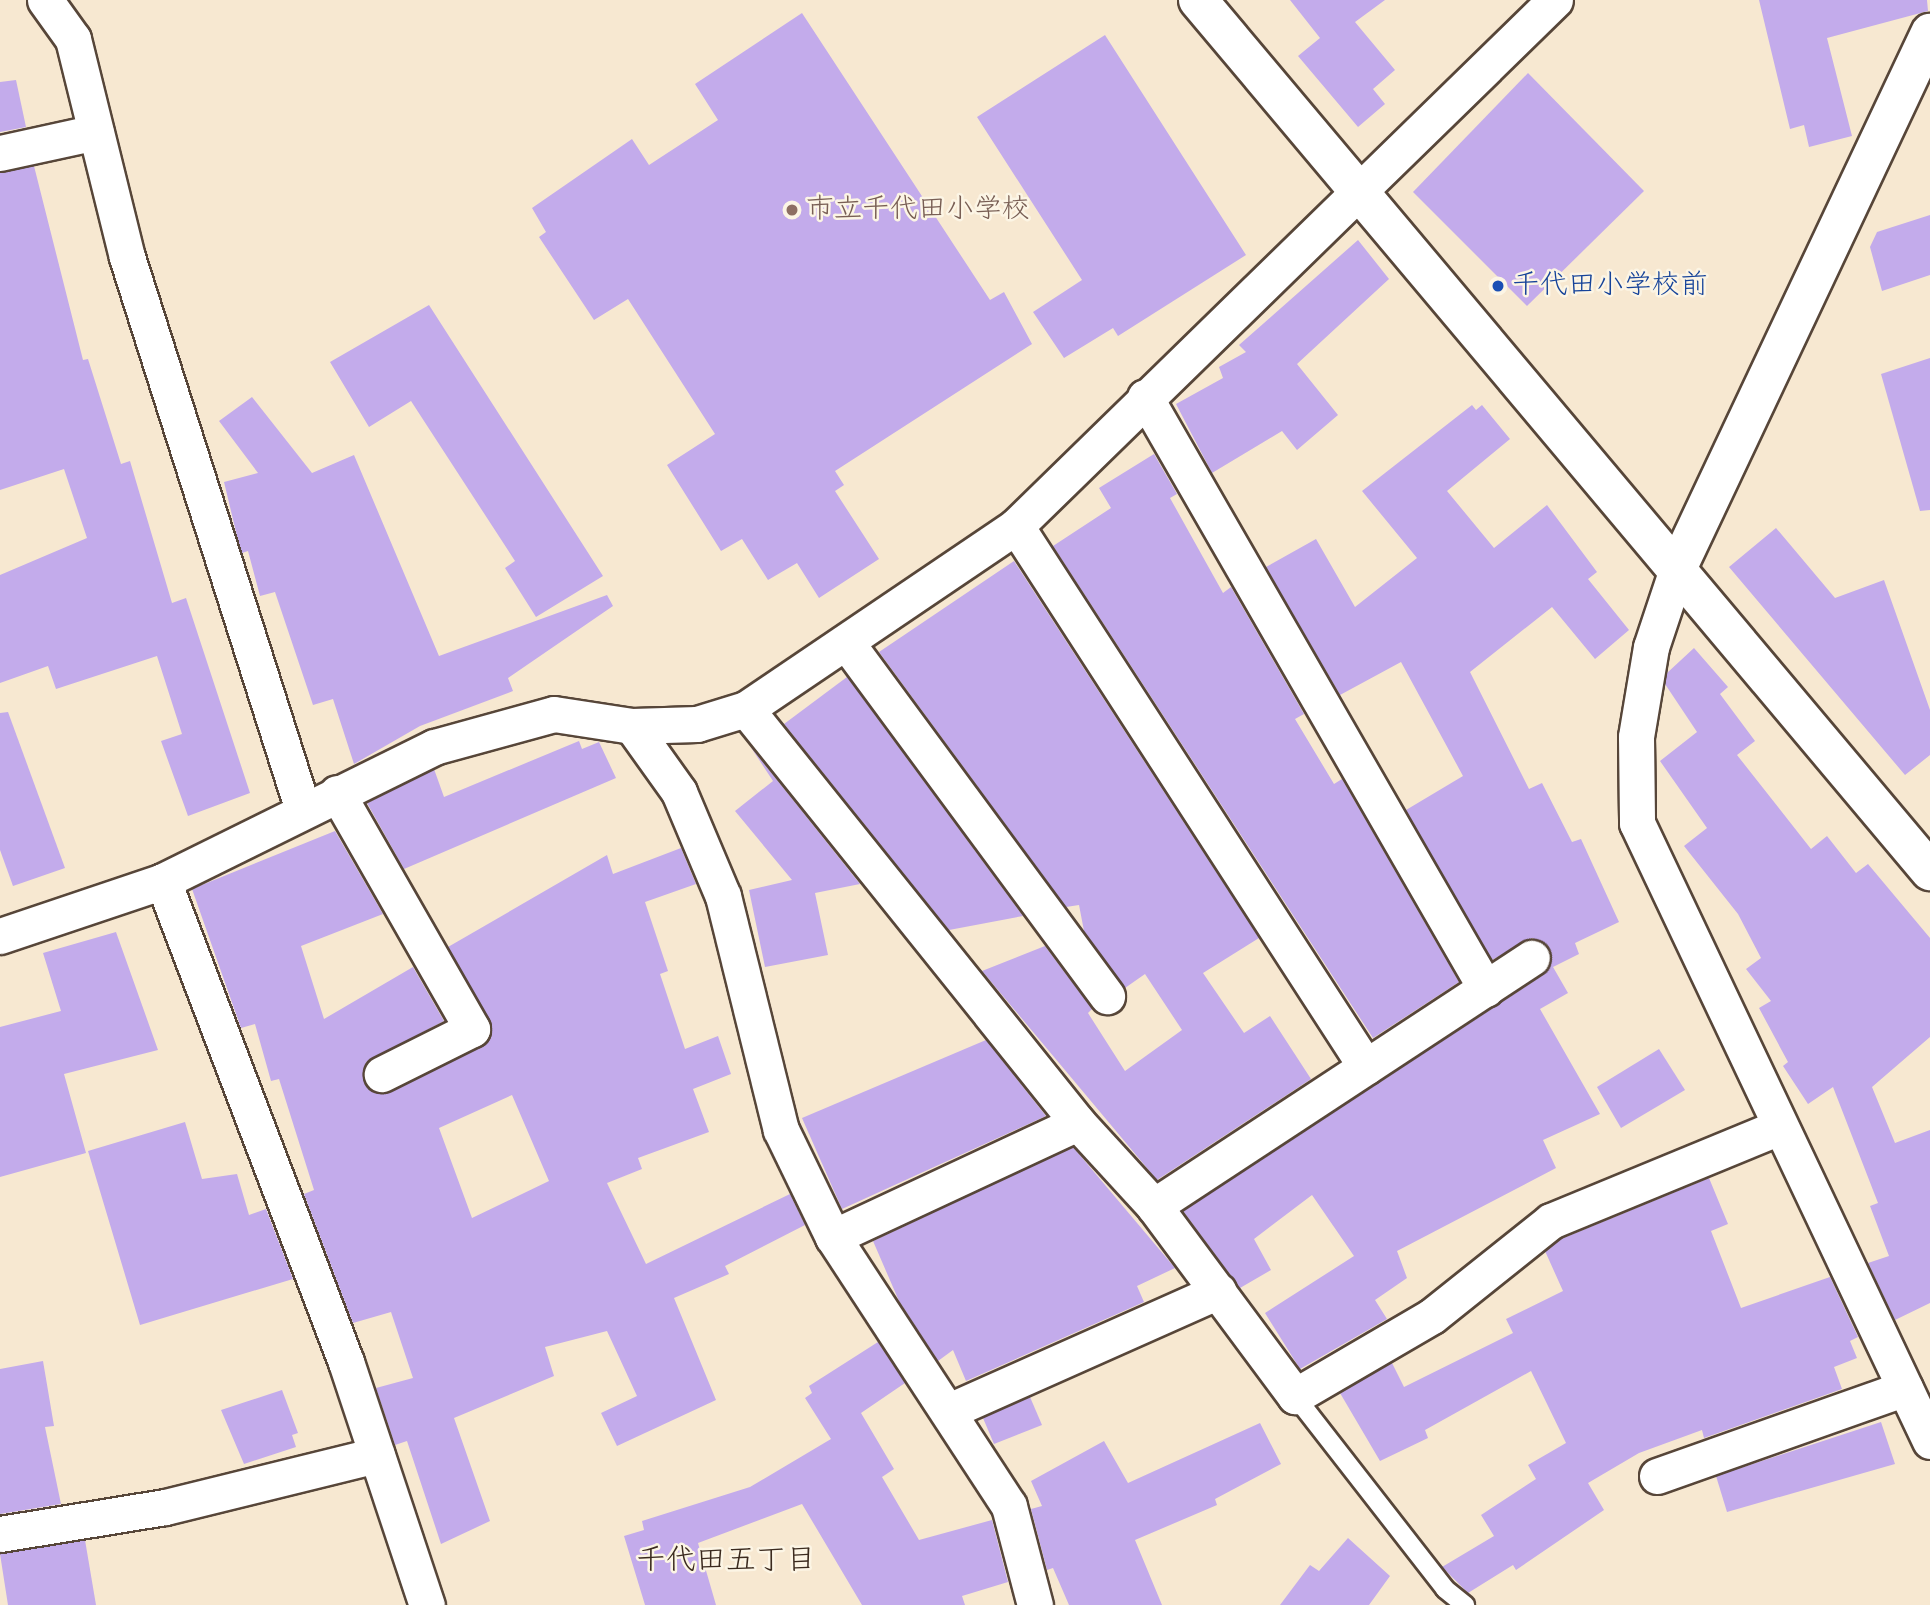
<!DOCTYPE html>
<html>
<head>
<meta charset="utf-8">
<style>
  body { margin:0 }
  #map { position:relative; width:1930px; height:1605px; overflow:hidden; background:#f7e8d1; font-family:Mynerve,"Klee One",sans-serif }
  div>[style] { position:absolute }
  [style*='--x'] { left:calc(var(--x)*1px); top:calc(var(--y)*1px); width:calc(var(--w)*1px); rotate:calc(var(--a)*1deg) }
  .building>* { inset:0; background:#c3abeb }
  .roads { filter:drop-shadow(2px 0 #574639) drop-shadow(-2px 0 #574639) drop-shadow(0 2px #574639) drop-shadow(0 -2px #574639) }
  .service>* { height:18px; margin:-9px; padding:0 9px; transform-origin:9px; border-radius:9px; background:#fff }
  .minor>* { height:35px; margin:-17.5px; padding:0 17.5px; transform-origin:17.5px; border-radius:17.5px; background:#fff }
  .tertiary>* { height:38px; margin:-19px; padding:0 19px; transform-origin:19px; border-radius:19px; background:#fff }
  .dots>* { width:19px; height:19px; translate:-50% -50%; box-sizing:border-box; border:4px solid #fcf5e5; border-radius:50% }
  span { translate:-50% -50%; white-space:nowrap; text-align:center; line-height:1.15; -webkit-text-stroke:5px #fcf5e5; paint-order:stroke }
  .education-label { font-size:28px; color:#785e54 }
  .left { translate:0 -50%; text-align:left }
  .transit-label { font-size:28px; color:#164399 }
  .neighbourhood-label { font-size:30px; color:#3b2a1e }
</style>
</head>
<body>
<div id="map">
  <div class="building">
    <i style="clip-path:polygon(1290px 0,1385px 0,1355px 22px,1395px 70px,1373px 89px,1385px 104px,1358px 127px,1298px 56px,1320px 38px)"></i>
    <i style="clip-path:polygon(1759px 0,1927px 0,1928px 11px,1827px 38px,1852px 136px,1809px 147px,1804px 125px,1790px 129px)"></i>
    <i style="clip-path:polygon(802px 13px,990px 300px,1004px 292px,1032px 344px,835px 471px,844px 485px,835px 491px,879px 559px,819px 598px,797px 563px,768px 580px,742px 539px,721px 551px,667px 465px,715px 434px,628px 299px,594px 320px,539px 237px,546px 232px,532px 208px,632px 139px,649px 165px,718px 120px,695px 84px)"></i>
    <i style="clip-path:polygon(1105px 35px,1246px 255px,1118px 336px,1113px 328px,1064px 358px,1033px 312px,1082px 280px,977px 117px)"></i>
    <i style="clip-path:polygon(1528px 73px,1644px 191px,1527px 306px,1413px 192px)"></i>
    <i style="clip-path:polygon(16px 80px,26px 127px,0 132px,0 82px)"></i>
    <i style="clip-path:polygon(34px 166px,83px 360px,88px 359px,121px 464px,130px 461px,172px 603px,186px 598px,250px 793px,188px 816px,161px 741px,182px 734px,157px 656px,56px 689px,48px 666px,0 683px,0 575px,87px 538px,64px 469px,0 490px,0 173px)"></i>
    <i style="clip-path:polygon(1930px 215px,1930px 275px,1882px 291px,1870px 247px,1877px 232px)"></i>
    <i style="clip-path:polygon(1358px 240px,1389px 279px,1297px 364px,1338px 415px,1297px 450px,1282px 431px,1212px 473px,1176px 404px,1223px 378px,1219px 367px,1246px 352px,1239px 345px)"></i>
    <i style="clip-path:polygon(429px 305px,603px 576px,536px 617px,505px 568px,515px 561px,411px 401px,369px 427px,330px 362px)"></i>
    <i style="clip-path:polygon(1930px 358px,1930px 510px,1920px 511px,1881px 374px)"></i>
    <i style="clip-path:polygon(252px 397px,312px 473px,354px 455px,439px 656px,607px 595px,613px 606px,508px 678px,513px 691px,420px 726px,354px 764px,333px 699px,313px 705px,275px 592px,260px 596px,248px 551px,242px 553px,237px 536px,224px 482px,258px 473px,219px 421px)"></i>
    <i style="clip-path:polygon(1472px 405px,1476px 410px,1482px 405px,1510px 439px,1447px 491px,1494px 548px,1547px 505px,1597px 572px,1588px 579px,1629px 630px,1595px 659px,1552px 607px,1470px 672px,1529px 789px,1542px 783px,1572px 842px,1581px 839px,1619px 922px,1575px 943px,1579px 954px,1553px 967px,1568px 993px,1540px 1009px,1600px 1114px,1543px 1140px,1556px 1168px,1397px 1251px,1407px 1278px,1375px 1300px,1387px 1319px,1300px 1369px,1265px 1313px,1354px 1256px,1312px 1195px,1254px 1239px,1271px 1270px,1240px 1288px,1183px 1211px,1543px 975px,1552px 958px,1548px 946px,1532px 938px,1492px 960px,1406px 810px,1463px 776px,1401px 662px,1340px 695px,1266px 567px,1316px 539px,1355px 607px,1417px 558px,1362px 491px)"></i>
    <i style="clip-path:polygon(1154px 454px,1177px 494px,1170px 498px,1223px 593px,1231px 587px,1304px 714px,1295px 719px,1334px 784px,1342px 779px,1459px 982px,1373px 1038px,1053px 546px,1111px 508px,1099px 488px)"></i>
    <i style="clip-path:polygon(1776px 528px,1835px 598px,1884px 580px,1930px 710px,1930px 755px,1905px 775px,1729px 567px)"></i>
    <i style="clip-path:polygon(1014px 561px,1259px 938px,1203px 973px,1244px 1033px,1270px 1016px,1311px 1079px,1157px 1180px,982px 971px,1045px 946px,1092px 1009px,1088px 1013px,1125px 1071px,1182px 1030px,1145px 974px,1125px 988px,1084px 931px,1079px 905px,1066px 907px,879px 652px)"></i>
    <i style="clip-path:polygon(1694px 648px,1728px 687px,1720px 694px,1755px 741px,1737px 755px,1811px 849px,1827px 836px,1856px 873px,1868px 864px,1930px 938px,1930px 1037px,1872px 1087px,1895px 1143px,1930px 1130px,1930px 1303px,1895px 1320px,1868px 1263px,1889px 1256px,1870px 1206px,1878px 1203px,1833px 1087px,1808px 1104px,1783px 1066px,1788px 1062px,1759px 1008px,1771px 1001px,1746px 969px,1761px 958px,1738px 914px,1684px 846px,1707px 828px,1660px 761px,1697px 732px,1665px 684px,1667px 673px)"></i>
    <i style="clip-path:polygon(847px 677px,1023px 916px,949px 930px,784px 724px)"></i>
    <i style="clip-path:polygon(8px 712px,65px 868px,13px 886px,0 850px,0 713px)"></i>
    <i style="clip-path:polygon(579px 741px,582px 749px,599px 742px,616px 778px,404px 869px,367px 803px,434px 769px,444px 797px)"></i>
    <i style="clip-path:polygon(750px 746px,860px 884px,815px 893px,828px 955px,765px 967px,749px 890px,792px 880px,735px 811px,773px 781px)"></i>
    <i style="clip-path:polygon(evenodd,335px 831px,383px 914px,301px 946px,324px 1019px,413px 967px,444px 1021px,366px 1062px,364px 1082px,381px 1094px,489px 1039px,489px 1019px,448px 947px,607px 855px,613px 874px,681px 848px,696px 884px,645px 902px,668px 971px,660px 974px,685px 1049px,718px 1036px,731px 1074px,693px 1089px,709px 1132px,638px 1158px,642px 1169px,607px 1183px,646px 1264px,790px 1194px,805px 1225px,725px 1266px,729px 1274px,674px 1298px,716px 1400px,617px 1446px,601px 1413px,637px 1396px,607px 1331px,545px 1347px,554px 1376px,454px 1418px,490px 1521px,441px 1544px,407px 1441px,395px 1445px,376px 1388px,413px 1378px,391px 1312px,353px 1323px,304px 1194px,314px 1190px,279px 1079px,271px 1081px,255px 1024px,241px 1028px,192px 889px,335px 831px,512px 1095px,549px 1181px,472px 1218px,439px 1128px,512px 1095px)"></i>
    <i style="clip-path:polygon(116px 932px,158px 1050px,64px 1074px,86px 1153px,0 1177px,0 1027px,61px 1011px,43px 953px)"></i>
    <i style="clip-path:polygon(986px 1040px,1046px 1116px,842px 1209px,802px 1118px)"></i>
    <i style="clip-path:polygon(1659px 1049px,1685px 1090px,1621px 1128px,1597px 1087px)"></i>
    <i style="clip-path:polygon(185px 1122px,202px 1179px,237px 1174px,249px 1215px,266px 1209px,293px 1279px,140px 1325px,88px 1151px)"></i>
    <i style="clip-path:polygon(1073px 1147px,1175px 1268px,1137px 1286px,1144px 1302px,966px 1381px,953px 1350px,938px 1361px,899px 1301px,873px 1241px)"></i>
    <i style="clip-path:polygon(1709px 1178px,1728px 1224px,1711px 1231px,1741px 1308px,1830px 1277px,1858px 1337px,1850px 1341px,1857px 1358px,1834px 1367px,1842px 1389px,1704px 1438px,1702px 1430px,1639px 1453px,1588px 1483px,1604px 1510px,1516px 1570px,1513px 1565px,1468px 1593px,1442px 1567px,1494px 1536px,1481px 1515px,1536px 1479px,1528px 1465px,1566px 1443px,1531px 1371px,1425px 1430px,1428px 1438px,1380px 1461px,1340px 1393px,1392px 1363px,1404px 1387px,1513px 1333px,1506px 1319px,1563px 1291px,1545px 1251px,1561px 1239px)"></i>
    <i style="clip-path:polygon(878px 1342px,905px 1383px,861px 1413px,894px 1469px,882px 1477px,919px 1540px,992px 1520px,1008px 1582px,962px 1596px,965px 1605px,862px 1605px,802px 1504px,698px 1543px,716px 1605px,645px 1605px,624px 1536px,644px 1530px,642px 1521px,750px 1487px,831px 1439px,805px 1398px,812px 1393px,809px 1386px)"></i>
    <i style="clip-path:polygon(43px 1361px,54px 1426px,45px 1427px,61px 1504px,0 1514px,0 1369px)"></i>
    <i style="clip-path:polygon(282px 1390px,298px 1433px,292px 1435px,296px 1447px,244px 1464px,221px 1410px)"></i>
    <i style="clip-path:polygon(1030px 1397px,1042px 1425px,994px 1444px,983px 1418px)"></i>
    <i style="clip-path:polygon(1881px 1422px,1895px 1464px,1727px 1512px,1716px 1476px)"></i>
    <i style="clip-path:polygon(1260px 1423px,1281px 1464px,1215px 1499px,1217px 1505px,1135px 1540px,1162px 1605px,1069px 1605px,1053px 1568px,1047px 1570px,1031px 1509px,1042px 1506px,1031px 1481px,1104px 1441px,1128px 1483px)"></i>
    <i style="clip-path:polygon(1348px 1538px,1390px 1576px,1369px 1605px,1280px 1605px,1310px 1565px,1319px 1571px)"></i>
    <i style="clip-path:polygon(85px 1540px,96px 1605px,8px 1605px,0 1554px)"></i>
  </div>
  <div class="roads">
    <div class="service">
      <i style="--x:1295;--y:1396;--w:244;--a:52.1"></i>
      <i style="--x:1445;--y:1589;--w:26;--a:39"></i>
    </div>
    <div class="minor">
      <i style="--x:45;--y:0;--w:48;--a:54.3"></i>
      <i style="--x:73;--y:39;--w:225;--a:76.1"></i>
      <i style="--x:127;--y:257;--w:577;--a:72.35"></i>
      <i style="--x:0;--y:153;--w:98;--a:-12.3"></i>
      <i style="--x:1145;--y:397;--w:683;--a:60.06"></i>
      <i style="--x:1016;--y:526;--w:644;--a:57.1"></i>
      <i style="--x:1677;--y:569;--w:82;--a:108.4"></i>
      <i style="--x:1651;--y:647;--w:91;--a:99.5"></i>
      <i style="--x:1636;--y:737;--w:86;--a:89.3"></i>
      <i style="--x:1637;--y:823;--w:684;--a:64.63"></i>
      <i style="--x:846;--y:642;--w:440;--a:53.6"></i>
      <i style="--x:746;--y:709;--w:531;--a:51.27"></i>
      <i style="--x:1078;--y:1123;--w:113;--a:47.5"></i>
      <i style="--x:1154;--y:1206;--w:237;--a:53.4"></i>
      <i style="--x:1295;--y:1396;--w:159;--a:-30.3"></i>
      <i style="--x:1432;--y:1316;--w:152;--a:-38.6"></i>
      <i style="--x:1551;--y:1221;--w:247;--a:-22.4"></i>
      <i style="--x:632;--y:726;--w:81;--a:54.5"></i>
      <i style="--x:679;--y:792;--w:113;--a:67.1"></i>
      <i style="--x:723;--y:896;--w:241;--a:76.1"></i>
      <i style="--x:781;--y:1130;--w:119;--a:64.1"></i>
      <i style="--x:833;--y:1237;--w:321;--a:56.8"></i>
      <i style="--x:1009;--y:1506;--w:102;--a:75.3"></i>
      <i style="--x:337;--y:793;--w:272;--a:60.2"></i>
      <i style="--x:472;--y:1029;--w:101;--a:153.4"></i>
      <i style="--x:163;--y:881;--w:515;--a:69.17"></i>
      <i style="--x:346;--y:1362;--w:256;--a:71.6"></i>
      <i style="--x:0;--y:936;--w:172;--a:-18.6"></i>
      <i style="--x:163;--y:881;--w:302;--a:-26.3"></i>
      <i style="--x:434;--y:747;--w:124;--a:-15.4"></i>
      <i style="--x:554;--y:714;--w:79;--a:8.7"></i>
      <i style="--x:632;--y:726;--w:65;--a:-1.8"></i>
      <i style="--x:697;--y:724;--w:51;--a:-17"></i>
      <i style="--x:746;--y:709;--w:326;--a:-34.1"></i>
      <i style="--x:1016;--y:526;--w:753;--a:-44.3"></i>
      <i style="--x:1154;--y:1206;--w:452;--a:-33.3"></i>
      <i style="--x:833;--y:1237;--w:270;--a:-25"></i>
      <i style="--x:949;--y:1411;--w:295;--a:-24"></i>
      <i style="--x:1657;--y:1476;--w:263;--a:-19.5"></i>
      <i style="--x:0;--y:1534;--w:167;--a:-9.3"></i>
      <i style="--x:165;--y:1507;--w:218;--a:-13.8"></i>
    </div>
    <div class="tertiary">
      <i style="--x:1198;--y:0;--w:1138;--a:49.96"></i>
      <i style="--x:1677;--y:569;--w:593;--a:-64.73"></i>
    </div>
  </div>
  <div class="dots">
    <i style="left:792px;top:210px;background:#8d6e63"></i>
    <i style="left:1498px;top:286px;background:#1a4fb4"></i>
  </div>
  <div class="education-label">
    <span class="left" style="left:806px;top:210px">市立千代田小学校</span>
  </div>
  <div class="transit-label">
    <span class="left" style="left:1512px;top:286px">千代田小学校前</span>
  </div>
  <div class="neighbourhood-label">
    <span style="left:726px;top:1561px">千代田五丁目</span>
  </div>
</div>
</body>
</html>
